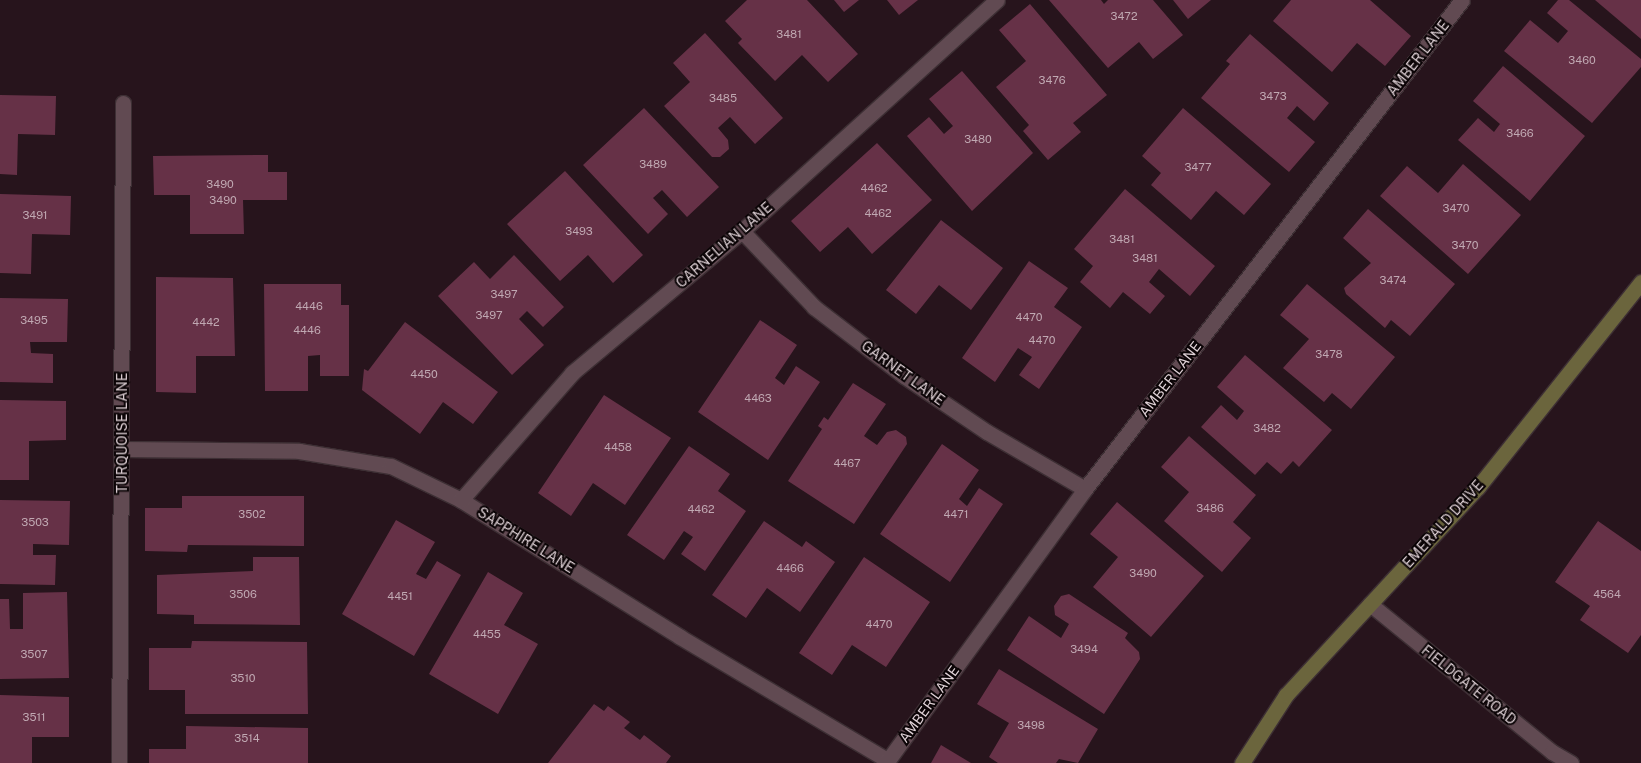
<!DOCTYPE html>
<html>
<head>
<meta charset="utf-8">
<style>
  body { margin:0 }
  #map { position:relative; width:1641px; height:763px; overflow:hidden; background:#27141c; font-family:"Public Sans",sans-serif }
  div>[style] { position:absolute }
  [style*='--x'] { left:calc(var(--x)*1px); top:calc(var(--y)*1px); width:calc(var(--w)*1px); rotate:calc(var(--a)*1deg) }
  .building>* { inset:0; background:#663147 }
  .roads { filter:drop-shadow(1px 0 #3d2f34) drop-shadow(-1px 0 #3d2f34) drop-shadow(0 1px #3d2f34) drop-shadow(0 -1px #3d2f34) }
  .street>* { height:15px; margin:-7.5px; padding:0 7.5px; transform-origin:7.5px; border-radius:7.5px; background:#614a52 }
  .secondary>* { height:15px; margin:-7.5px; padding:0 7.5px; transform-origin:7.5px; border-radius:7.5px; background:#6b653d }
  span { translate:-50% -50%; white-space:nowrap; text-align:center; line-height:1.15; -webkit-text-stroke:4px #0b0406; paint-order:stroke }
  .number-label { font-size:11px; color:#c0a8b2 }
  .number-label span { -webkit-text-stroke-width:0 }
  .street-label { font-size:14px; color:#ded0d5 }
</style>
</head>
<body>
<div id="map">
  <div class="building">
    <i style="clip-path:polygon(747px 0,807px 0,858px 54px,828px 82px,802px 55px,775px 81px,738px 43px,742px 39px,725px 21px)"></i>
    <i style="clip-path:polygon(834px 0,859px 0,844px 12px)"></i>
    <i style="clip-path:polygon(887px 0,918px 0,899px 15px)"></i>
    <i style="clip-path:polygon(1049px 0,1101px 0,1104px 4px,1108px 0,1153px 0,1183px 35px,1153px 59px,1139px 42px,1108px 68px)"></i>
    <i style="clip-path:polygon(1173px 0,1211px 0,1188px 19px)"></i>
    <i style="clip-path:polygon(1291px 0,1370px 0,1411px 36px,1385px 66px,1357px 43px,1332px 72px,1273px 21px)"></i>
    <i style="clip-path:polygon(1558px 0,1569px 0,1641px 59px,1641px 67px,1592px 123px,1504px 51px,1530px 20px,1558px 43px,1568px 31px,1547px 13px)"></i>
    <i style="clip-path:polygon(1595px 0,1641px 0,1641px 39px)"></i>
    <i style="clip-path:polygon(1030px 4px,1107px 95px,1073px 123px,1081px 132px,1048px 160px,1023px 131px,1029px 125px,996px 87px,1026px 61px,999px 30px)"></i>
    <i style="clip-path:polygon(705px 33px,783px 118px,755px 144px,730px 117px,718px 128px,728px 140px,729px 149px,720px 157px,712px 157px,664px 106px,690px 82px,673px 63px)"></i>
    <i style="clip-path:polygon(1250px 34px,1329px 103px,1314px 121px,1297px 106px,1287px 118px,1315px 142px,1289px 172px,1201px 98px,1230px 64px,1226px 61px)"></i>
    <i style="clip-path:polygon(1503px 66px,1585px 136px,1530px 201px,1458px 140px,1478px 118px,1494px 132px,1500px 124px,1473px 101px)"></i>
    <i style="clip-path:polygon(962px 71px,1033px 153px,972px 211px,907px 136px,929px 117px,944px 134px,953px 126px,929px 99px)"></i>
    <i style="clip-path:polygon(0 95px,56px 96px,55px 135px,18px 134px,17px 175px,0 174px)"></i>
    <i style="clip-path:polygon(644px 108px,719px 187px,687px 217px,662px 190px,653px 198px,668px 214px,648px 234px,583px 165px)"></i>
    <i style="clip-path:polygon(1183px 108px,1271px 184px,1244px 215px,1216px 191px,1191px 220px,1151px 185px,1161px 173px,1142px 156px)"></i>
    <i style="clip-path:polygon(877px 143px,932px 200px,872px 254px,848px 227px,820px 252px,791px 221px)"></i>
    <i style="clip-path:polygon(268px 155px,268px 172px,287px 172px,287px 200px,243px 200px,244px 234px,190px 234px,190px 195px,154px 195px,153px 156px)"></i>
    <i style="clip-path:polygon(1463px 164px,1521px 215px,1468px 274px,1380px 196px,1407px 166px,1438px 193px)"></i>
    <i style="clip-path:polygon(565px 171px,643px 255px,613px 283px,588px 255px,560px 281px,507px 224px)"></i>
    <i style="clip-path:polygon(1125px 189px,1215px 266px,1190px 296px,1159px 269px,1149px 282px,1165px 296px,1150px 314px,1123px 292px,1110px 308px,1080px 282px,1093px 266px,1074px 249px)"></i>
    <i style="clip-path:polygon(0 194px,71px 196px,70px 235px,32px 234px,31px 274px,0 273px)"></i>
    <i style="clip-path:polygon(1368px 209px,1455px 284px,1410px 336px,1391px 320px,1385px 328px,1346px 294px,1344px 288px,1371px 263px,1343px 238px)"></i>
    <i style="clip-path:polygon(941px 220px,1003px 268px,971px 310px,939px 285px,916px 314px,886px 290px)"></i>
    <i style="clip-path:polygon(514px 255px,564px 307px,543px 327px,527px 311px,519px 319px,544px 345px,512px 375px,438px 296px,474px 262px,490px 279px)"></i>
    <i style="clip-path:polygon(1029px 261px,1068px 288px,1054px 307px,1082px 327px,1039px 389px,1019px 375px,1032px 357px,1018px 348px,995px 382px,962px 358px)"></i>
    <i style="clip-path:polygon(156px 277px,233px 278px,235px 356px,196px 356px,196px 393px,156px 392px)"></i>
    <i style="clip-path:polygon(264px 284px,341px 284px,341px 305px,349px 305px,349px 376px,320px 376px,320px 355px,308px 356px,308px 391px,265px 391px)"></i>
    <i style="clip-path:polygon(1307px 284px,1395px 357px,1351px 409px,1332px 393px,1324px 402px,1283px 368px,1309px 339px,1280px 315px)"></i>
    <i style="clip-path:polygon(0 298px,68px 299px,67px 342px,30px 342px,31px 353px,53px 354px,53px 383px,0 382px)"></i>
    <i style="clip-path:polygon(760px 320px,797px 345px,775px 378px,784px 385px,796px 366px,820px 382px,768px 460px,698px 412px)"></i>
    <i style="clip-path:polygon(405px 322px,498px 392px,473px 424px,443px 402px,420px 434px,362px 390px,364px 369px,368px 371px)"></i>
    <i style="clip-path:polygon(1245px 355px,1332px 430px,1299px 467px,1293px 461px,1281px 474px,1267px 462px,1255px 475px,1201px 427px,1221px 405px,1237px 420px,1244px 411px,1217px 387px)"></i>
    <i style="clip-path:polygon(853px 383px,886px 404px,864px 436px,877px 445px,887px 432px,896px 430px,906px 437px,907px 444px,854px 524px,788px 481px,822px 429px,818px 426px,824px 417px,828px 420px)"></i>
    <i style="clip-path:polygon(604px 395px,671px 438px,625px 505px,593px 483px,571px 516px,538px 493px)"></i>
    <i style="clip-path:polygon(0 400px,66px 401px,66px 440px,29px 441px,29px 480px,0 480px)"></i>
    <i style="clip-path:polygon(1189px 436px,1256px 495px,1233px 522px,1251px 538px,1222px 572px,1164px 521px,1189px 492px,1161px 467px)"></i>
    <i style="clip-path:polygon(942px 444px,979px 470px,959px 499px,967px 506px,979px 488px,1003px 504px,950px 582px,880px 534px)"></i>
    <i style="clip-path:polygon(689px 446px,730px 474px,718px 491px,746px 511px,705px 571px,681px 554px,693px 537px,684px 531px,664px 560px,627px 535px)"></i>
    <i style="clip-path:polygon(182px 496px,304px 496px,304px 546px,188px 545px,187px 552px,145px 551px,145px 508px,182px 508px)"></i>
    <i style="clip-path:polygon(0 500px,70px 501px,69px 545px,33px 544px,33px 555px,56px 555px,55px 585px,0 584px)"></i>
    <i style="clip-path:polygon(1117px 502px,1204px 576px,1151px 637px,1093px 587px,1118px 557px,1090px 534px)"></i>
    <i style="clip-path:polygon(396px 520px,435px 542px,416px 574px,426px 579px,437px 561px,461px 575px,414px 656px,342px 614px)"></i>
    <i style="clip-path:polygon(764px 521px,802px 547px,806px 541px,835px 562px,800px 612px,767px 588px,746px 618px,712px 595px)"></i>
    <i style="clip-path:polygon(1598px 521px,1641px 551px,1641px 635px,1628px 653px,1580px 620px,1590px 606px,1555px 582px)"></i>
    <i style="clip-path:polygon(253px 557px,299px 557px,300px 625px,194px 624px,194px 615px,157px 614px,157px 575px,253px 571px)"></i>
    <i style="clip-path:polygon(864px 557px,930px 602px,886px 667px,852px 645px,832px 675px,799px 653px)"></i>
    <i style="clip-path:polygon(488px 572px,523px 593px,504px 625px,538px 644px,498px 714px,429px 674px)"></i>
    <i style="clip-path:polygon(67px 592px,69px 678px,0 679px,0 599px,9px 599px,10px 629px,23px 629px,23px 593px)"></i>
    <i style="clip-path:polygon(1069px 594px,1128px 633px,1125px 638px,1139px 652px,1140px 659px,1104px 714px,1007px 650px,1029px 616px,1061px 638px,1069px 624px,1055px 615px,1054px 606px,1061px 596px)"></i>
    <i style="clip-path:polygon(192px 641px,307px 642px,308px 714px,185px 714px,185px 690px,149px 690px,149px 648px,191px 648px)"></i>
    <i style="clip-path:polygon(999px 669px,1098px 729px,1078px 763px,1059px 759px,1056px 763px,998px 763px,989px 757px,1009px 723px,977px 704px)"></i>
    <i style="clip-path:polygon(0 695px,69px 697px,69px 737px,32px 737px,32px 763px,0 763px)"></i>
    <i style="clip-path:polygon(594px 704px,604px 711px,608px 706px,630px 722px,624px 728px,640px 740px,644px 735px,671px 756px,666px 763px,548px 763px)"></i>
    <i style="clip-path:polygon(186px 726px,308px 728px,308px 763px,149px 763px,149px 749px,186px 749px)"></i>
    <i style="clip-path:polygon(941px 745px,971px 763px,931px 763px)"></i>
  </div>
  <div class="roads">
    <div class="street">
      <i style="--x:742;--y:231;--w:105;--a:46.5"></i>
      <i style="--x:814;--y:307;--w:113;--a:37.5"></i>
      <i style="--x:904;--y:376;--w:100;--a:34"></i>
      <i style="--x:987;--y:432;--w:113;--a:30.2"></i>
      <i style="--x:122;--y:449;--w:177;--a:0.6"></i>
      <i style="--x:299;--y:451;--w:93;--a:9.3"></i>
      <i style="--x:391;--y:466;--w:78;--a:25.9"></i>
      <i style="--x:461;--y:500;--w:258;--a:32"></i>
      <i style="--x:680;--y:637;--w:241;--a:30.7"></i>
      <i style="--x:461;--y:500;--w:169;--a:-48.8"></i>
      <i style="--x:572;--y:373;--w:222;--a:-39.9"></i>
      <i style="--x:742;--y:231;--w:344;--a:-42.2"></i>
      <i style="--x:1370;--y:604;--w:235;--a:39.1"></i>
      <i style="--x:1552;--y:752;--w:22;--a:30"></i>
      <i style="--x:119;--y:763;--w:660;--a:-89.65"></i>
      <i style="--x:886;--y:763;--w:339;--a:-54"></i>
      <i style="--x:1085;--y:489;--w:617;--a:-52.37"></i>
    </div>
    <div class="secondary">
      <i style="--x:1242;--y:763;--w:81;--a:-57.1"></i>
      <i style="--x:1286;--y:695;--w:283;--a:-47.3"></i>
      <i style="--x:1478;--y:487;--w:262;--a:-51.5"></i>
    </div>
  </div>
  <div class="number-label">
    <span style="left:1124px;top:16px">3472</span>
    <span style="left:789px;top:34px">3481</span>
    <span style="left:1582px;top:60px">3460</span>
    <span style="left:1052px;top:80px">3476</span>
    <span style="left:1273px;top:96px">3473</span>
    <span style="left:723px;top:98px">3485</span>
    <span style="left:1520px;top:133px">3466</span>
    <span style="left:978px;top:139px">3480</span>
    <span style="left:653px;top:164px">3489</span>
    <span style="left:1198px;top:167px">3477</span>
    <span style="left:220px;top:184px">3490</span>
    <span style="left:874px;top:188px">4462</span>
    <span style="left:223px;top:200px">3490</span>
    <span style="left:1456px;top:208px">3470</span>
    <span style="left:878px;top:213px">4462</span>
    <span style="left:35px;top:215px">3491</span>
    <span style="left:579px;top:231px">3493</span>
    <span style="left:1122px;top:239px">3481</span>
    <span style="left:1465px;top:245px">3470</span>
    <span style="left:1145px;top:258px">3481</span>
    <span style="left:1393px;top:280px">3474</span>
    <span style="left:504px;top:294px">3497</span>
    <span style="left:309px;top:306px">4446</span>
    <span style="left:489px;top:315px">3497</span>
    <span style="left:1029px;top:317px">4470</span>
    <span style="left:34px;top:320px">3495</span>
    <span style="left:206px;top:322px">4442</span>
    <span style="left:307px;top:330px">4446</span>
    <span style="left:1042px;top:340px">4470</span>
    <span style="left:1329px;top:354px">3478</span>
    <span style="left:424px;top:374px">4450</span>
    <span style="left:758px;top:398px">4463</span>
    <span style="left:1267px;top:428px">3482</span>
    <span style="left:618px;top:447px">4458</span>
    <span style="left:847px;top:463px">4467</span>
    <span style="left:1210px;top:508px">3486</span>
    <span style="left:701px;top:509px">4462</span>
    <span style="left:252px;top:514px">3502</span>
    <span style="left:956px;top:514px">4471</span>
    <span style="left:35px;top:522px">3503</span>
    <span style="left:790px;top:568px">4466</span>
    <span style="left:1143px;top:573px">3490</span>
    <span style="left:243px;top:594px">3506</span>
    <span style="left:1607px;top:594px">4564</span>
    <span style="left:400px;top:596px">4451</span>
    <span style="left:879px;top:624px">4470</span>
    <span style="left:487px;top:634px">4455</span>
    <span style="left:1084px;top:649px">3494</span>
    <span style="left:34px;top:654px">3507</span>
    <span style="left:243px;top:678px">3510</span>
    <span style="left:34px;top:717px">3511</span>
    <span style="left:1031px;top:725px">3498</span>
    <span style="left:247px;top:738px">3514</span>
  </div>
  <div class="street-label">
    <span style="left:1418px;top:58px;rotate:-52deg">AMBER LANE</span>
    <span style="left:724px;top:245px;rotate:-41deg">CARNELIAN LANE</span>
    <span style="left:903px;top:373px;rotate:36deg">GARNET LANE</span>
    <span style="left:1170px;top:379px;rotate:-52deg">AMBER LANE</span>
    <span style="left:122px;top:433px;rotate:-90deg">TURQUOISE LANE</span>
    <span style="left:1443px;top:524px;rotate:-48deg">EMERALD DRIVE</span>
    <span style="left:526px;top:540px;rotate:32deg">SAPPHIRE LANE</span>
    <span style="left:1469px;top:685px;rotate:39deg">FIELDGATE ROAD</span>
    <span style="left:929px;top:704px;rotate:-54deg">AMBER LANE</span>
  </div>
</div>
</body>
</html>
